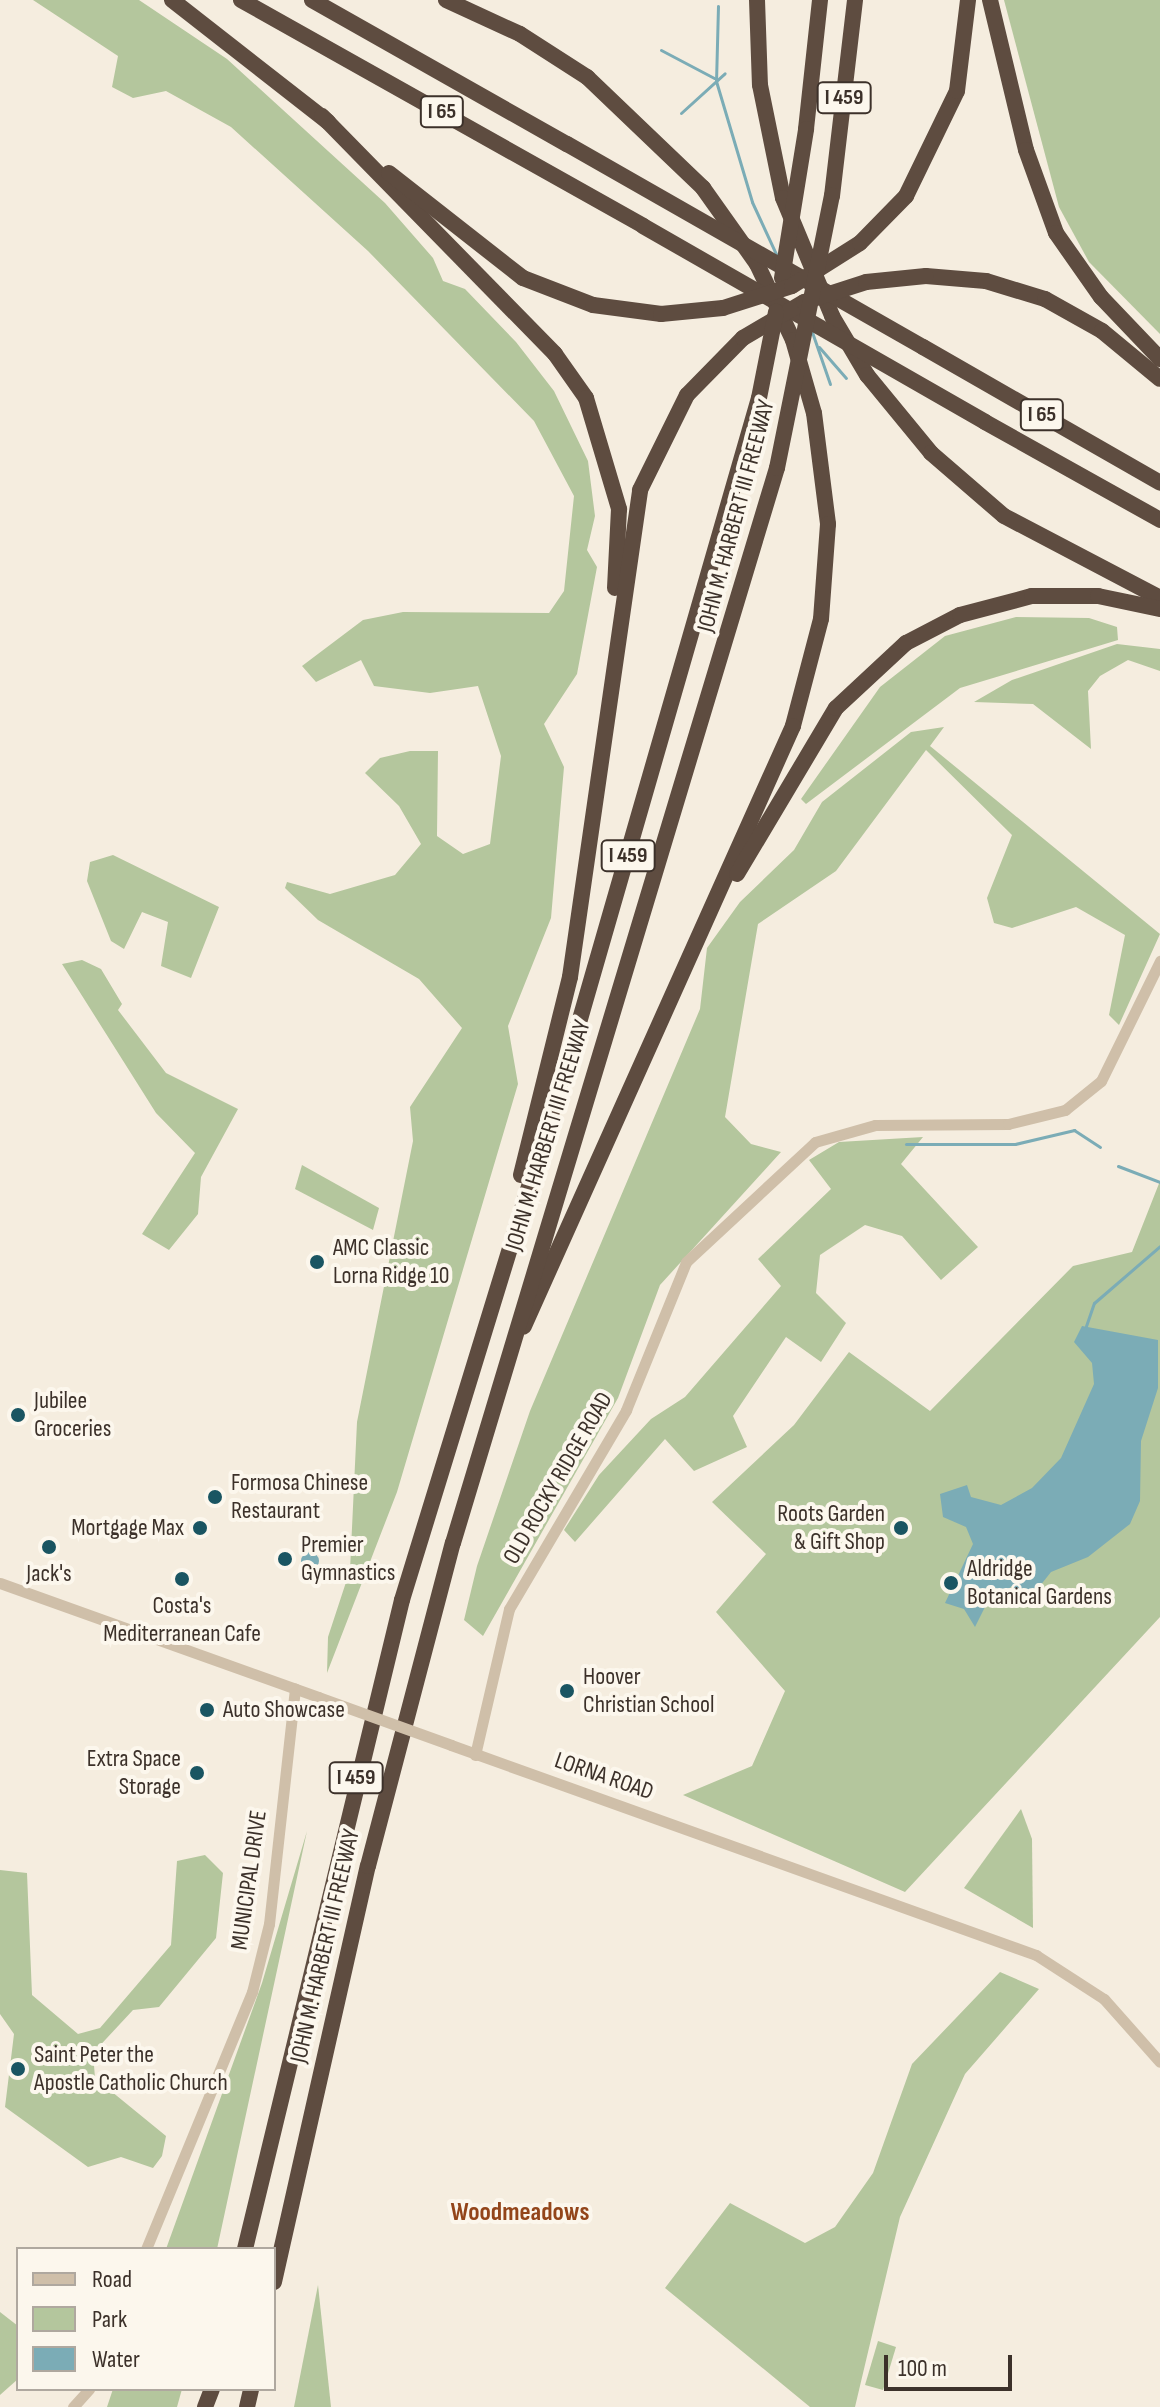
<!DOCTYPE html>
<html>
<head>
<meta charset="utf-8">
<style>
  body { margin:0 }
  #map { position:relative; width:1160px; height:2407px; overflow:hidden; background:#f5eddf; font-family:"Sofia Sans Condensed",sans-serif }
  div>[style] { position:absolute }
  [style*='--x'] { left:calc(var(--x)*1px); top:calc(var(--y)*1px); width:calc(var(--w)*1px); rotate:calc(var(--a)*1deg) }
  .green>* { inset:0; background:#b4c69d }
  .water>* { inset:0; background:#7bacb6 }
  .round { border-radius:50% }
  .stream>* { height:3px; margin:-1.5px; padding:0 1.5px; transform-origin:1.5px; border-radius:1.5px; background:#7bacb6 }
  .minor>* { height:11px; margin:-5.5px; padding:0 5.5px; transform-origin:5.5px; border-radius:5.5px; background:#cfbfa9 }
  .highway>* { height:16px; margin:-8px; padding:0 8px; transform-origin:8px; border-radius:8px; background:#5e4c40 }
  .minor-bridge>* { height:11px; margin:-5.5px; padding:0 5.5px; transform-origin:5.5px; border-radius:5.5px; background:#cfbfa9 }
  .highway-bridge>* { height:16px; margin:-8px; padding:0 8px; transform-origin:8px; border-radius:8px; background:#5e4c40 }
  .dots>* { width:22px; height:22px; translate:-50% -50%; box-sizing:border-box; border:4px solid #fcf7ed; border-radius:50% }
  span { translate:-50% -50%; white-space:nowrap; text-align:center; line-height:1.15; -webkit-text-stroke:8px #fcf7ed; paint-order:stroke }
  .shield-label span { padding:2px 6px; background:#fcf7ed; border:2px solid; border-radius:6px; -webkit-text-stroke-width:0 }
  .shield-label { font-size:22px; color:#3c312a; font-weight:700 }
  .street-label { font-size:24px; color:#3c312a }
  .poi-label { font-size:24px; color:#3c312a }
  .left { translate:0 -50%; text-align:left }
  .right { translate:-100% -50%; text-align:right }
  .neighbourhood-label { font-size:26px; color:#93451a; font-weight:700 }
  .legend { position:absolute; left:16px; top:2247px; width:260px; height:144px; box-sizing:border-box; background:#fcf7ed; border:2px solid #afa89f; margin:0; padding:10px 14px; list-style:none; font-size:24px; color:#3c312a }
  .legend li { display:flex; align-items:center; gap:16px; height:40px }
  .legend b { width:40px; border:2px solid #afa89f }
  .scale { position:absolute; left:884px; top:2355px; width:128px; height:36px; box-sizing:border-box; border:4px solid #3c312a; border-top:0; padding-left:10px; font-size:24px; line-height:28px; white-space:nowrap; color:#3c312a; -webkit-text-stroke:6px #fcf7ed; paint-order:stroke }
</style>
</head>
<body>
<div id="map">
  <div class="green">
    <i style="clip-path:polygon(33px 0,139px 0,227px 59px,385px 203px,433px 258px,443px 281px,465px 289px,516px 342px,554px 391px,588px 461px,595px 516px,587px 550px,597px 567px,577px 674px,544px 724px,564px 767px,551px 918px,508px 1026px,518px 1084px,397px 1492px,327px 1673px,328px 1637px,350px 1570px,357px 1422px,413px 1141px,410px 1107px,462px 1028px,419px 979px,318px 920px,285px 888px,287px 882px,330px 894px,395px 875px,421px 844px,399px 806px,365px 773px,380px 758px,410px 751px,438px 751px,437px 836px,463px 854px,490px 844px,501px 756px,478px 686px,430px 693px,374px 686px,361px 660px,316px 682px,302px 666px,363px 620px,403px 612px,549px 613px,564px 591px,574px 496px,534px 421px,368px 251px,231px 127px,166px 91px,133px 98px,112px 87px,118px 56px)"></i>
    <i style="clip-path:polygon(1004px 0,1160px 0,1160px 334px,1089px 262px,1059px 207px)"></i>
    <i style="clip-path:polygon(1016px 617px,1089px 618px,1117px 627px,1118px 640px,960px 688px,806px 804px,801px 799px,880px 687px,945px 636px)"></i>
    <i style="clip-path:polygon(1117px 644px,1160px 649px,1160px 671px,1128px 660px,1100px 676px,1088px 691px,1091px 749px,1033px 704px,974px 702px,1012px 680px)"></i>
    <i style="clip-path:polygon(944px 727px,930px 746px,1160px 934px,1119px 1025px,1109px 1015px,1125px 935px,1076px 907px,1012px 928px,994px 923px,987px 898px,1012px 835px,926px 750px,836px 871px,758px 924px,725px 1117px,751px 1144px,781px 1152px,660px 1285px,618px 1398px,483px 1636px,464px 1620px,477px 1566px,530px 1411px,700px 1009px,707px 948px,740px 902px,794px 850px,822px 802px,911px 732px)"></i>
    <i style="clip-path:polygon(113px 855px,219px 907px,191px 978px,161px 966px,168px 922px,142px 912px,124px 949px,111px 941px,87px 881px,90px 862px)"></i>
    <i style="clip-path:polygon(82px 960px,101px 969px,122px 1004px,118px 1010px,166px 1073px,238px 1109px,201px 1177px,198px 1214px,169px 1250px,142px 1234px,195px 1153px,156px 1113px,62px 964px)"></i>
    <i style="clip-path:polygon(923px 1137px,901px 1164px,978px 1247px,941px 1280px,902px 1236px,865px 1225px,820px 1255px,816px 1293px,846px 1323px,821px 1362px,786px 1337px,733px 1416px,747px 1447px,694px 1471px,665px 1439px,575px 1542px,564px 1530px,599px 1475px,651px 1419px,685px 1397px,781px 1286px,758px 1259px,831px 1189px,809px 1160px,839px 1142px)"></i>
    <i style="clip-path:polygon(302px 1165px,379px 1208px,373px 1230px,295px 1189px)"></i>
    <i style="clip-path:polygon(1160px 1181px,1160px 1617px,905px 1892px,683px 1795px,752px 1766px,785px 1691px,716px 1612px,766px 1554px,712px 1502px,794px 1425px,849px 1352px,930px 1411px,1073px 1266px,1132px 1252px)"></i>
    <i style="clip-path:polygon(1021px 1809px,1032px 1839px,1033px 1928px,964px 1888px)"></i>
    <i style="clip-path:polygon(307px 1831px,217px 2249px,166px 2249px,262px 1983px)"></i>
    <i style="clip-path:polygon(205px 1855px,223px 1873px,216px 1938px,159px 2007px,133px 2010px,93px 2053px,95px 2078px,166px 2136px,162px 2156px,153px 2168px,121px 2157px,88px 2167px,5px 2107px,14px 2034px,0 2014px,0 1870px,27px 1873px,32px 1995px,78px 2034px,100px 2028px,171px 1945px,177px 1861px)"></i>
    <i style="clip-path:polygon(1000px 1972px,1039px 1989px,965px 2074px,900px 2217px,855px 2407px,810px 2407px,665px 2288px,730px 2203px,805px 2243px,835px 2227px,873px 2173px,912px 2064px)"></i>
    <i style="clip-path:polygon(318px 2285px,331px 2407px,294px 2407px)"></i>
    <i style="clip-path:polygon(0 2312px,18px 2326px,18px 2379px,0 2395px)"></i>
    <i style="clip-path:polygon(878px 2341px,896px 2347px,883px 2390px,865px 2385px)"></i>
    <i style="clip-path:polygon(113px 2389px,182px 2389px,177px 2407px,107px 2407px)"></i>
  </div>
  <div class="water">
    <i style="clip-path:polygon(1082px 1326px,1158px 1340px,1158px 1388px,1141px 1441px,1140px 1501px,1130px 1524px,1088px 1557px,1051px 1572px,1028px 1601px,1012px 1586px,985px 1607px,975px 1627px,964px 1609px,945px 1603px,973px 1544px,966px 1527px,943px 1517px,940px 1494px,967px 1485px,971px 1497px,1001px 1505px,1032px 1488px,1061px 1458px,1094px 1384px,1092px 1363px,1074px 1342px)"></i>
    <i class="round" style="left:301px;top:1552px;width:18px;height:18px"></i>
  </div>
  <div class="stream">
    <i style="--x:718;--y:6;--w:75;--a:91.5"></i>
    <i style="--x:716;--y:81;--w:126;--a:73.4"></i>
    <i style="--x:752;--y:202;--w:60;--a:65.2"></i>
    <i style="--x:661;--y:50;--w:60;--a:27.8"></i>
    <i style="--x:681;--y:113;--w:59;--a:-42.3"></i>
    <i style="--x:812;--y:332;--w:55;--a:70.9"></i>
    <i style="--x:819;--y:347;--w:41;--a:48.9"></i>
    <i style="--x:906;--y:1144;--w:109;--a:0"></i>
    <i style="--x:1015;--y:1144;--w:61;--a:-13.3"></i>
    <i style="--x:1074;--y:1130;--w:31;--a:33"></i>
    <i style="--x:1118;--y:1166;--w:45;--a:20.9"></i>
    <i style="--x:1086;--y:1326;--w:24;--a:-71"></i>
    <i style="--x:1094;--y:1303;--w:87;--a:-40.8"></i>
  </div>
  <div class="minor">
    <i style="--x:0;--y:1583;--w:338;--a:19.7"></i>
    <i style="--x:451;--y:1745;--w:622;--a:19.75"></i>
    <i style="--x:1036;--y:1955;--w:81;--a:32.9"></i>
    <i style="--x:1104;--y:1999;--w:84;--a:48.4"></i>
    <i style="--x:475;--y:1755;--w:150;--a:-76.9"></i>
    <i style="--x:509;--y:1609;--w:231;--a:-59.5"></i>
    <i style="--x:626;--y:1410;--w:160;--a:-67.9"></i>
    <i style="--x:686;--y:1262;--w:176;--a:-42.9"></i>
    <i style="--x:815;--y:1142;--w:62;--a:-15.8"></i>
    <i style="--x:875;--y:1125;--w:133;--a:-0.4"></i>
    <i style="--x:1008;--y:1124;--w:59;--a:-13.8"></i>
    <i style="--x:1065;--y:1110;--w:46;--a:-38.9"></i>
    <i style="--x:1101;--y:1081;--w:134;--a:-63.8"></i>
    <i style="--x:146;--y:2249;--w:278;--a:-67.6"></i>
    <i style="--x:252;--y:1992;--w:70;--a:-76"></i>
    <i style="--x:269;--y:1924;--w:237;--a:-83.7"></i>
    <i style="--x:73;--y:2407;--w:24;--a:-48"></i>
  </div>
  <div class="highway">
    <i style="--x:172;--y:0;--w:198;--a:38"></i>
    <i style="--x:241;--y:0;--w:461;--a:29.3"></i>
    <i style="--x:312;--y:0;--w:293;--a:29.5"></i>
    <i style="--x:446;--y:0;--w:81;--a:24.7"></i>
    <i style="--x:520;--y:34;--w:80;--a:32.7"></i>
    <i style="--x:587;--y:77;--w:161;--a:43.7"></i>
    <i style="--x:703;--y:188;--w:93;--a:54.6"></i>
    <i style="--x:757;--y:264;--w:84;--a:64.7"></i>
    <i style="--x:793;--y:340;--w:76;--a:74"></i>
    <i style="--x:814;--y:413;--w:112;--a:82.8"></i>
    <i style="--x:828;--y:524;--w:95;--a:94.2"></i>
    <i style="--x:821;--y:619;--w:111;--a:104.7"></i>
    <i style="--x:793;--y:726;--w:658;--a:114.15"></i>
    <i style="--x:757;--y:0;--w:85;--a:88"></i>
    <i style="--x:760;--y:85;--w:115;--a:78.5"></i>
    <i style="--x:783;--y:198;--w:128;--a:67.4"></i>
    <i style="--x:832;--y:316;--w:69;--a:59.3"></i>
    <i style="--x:867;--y:375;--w:101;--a:50.6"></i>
    <i style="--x:931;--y:453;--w:96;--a:40.8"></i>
    <i style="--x:1004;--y:516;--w:176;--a:27.7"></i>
    <i style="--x:990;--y:0;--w:154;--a:76.5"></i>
    <i style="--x:1026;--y:150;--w:88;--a:70.1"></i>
    <i style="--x:1056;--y:233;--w:78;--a:54.9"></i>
    <i style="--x:1101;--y:297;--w:86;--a:46.4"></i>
    <i style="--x:322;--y:116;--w:333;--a:45.6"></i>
    <i style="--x:555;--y:354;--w:54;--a:54.8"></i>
    <i style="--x:586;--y:398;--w:116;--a:73.4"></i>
    <i style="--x:619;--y:509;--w:79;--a:92.9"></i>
    <i style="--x:806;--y:129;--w:130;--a:-83.8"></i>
    <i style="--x:389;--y:173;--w:170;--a:38.1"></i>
    <i style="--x:523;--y:278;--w:75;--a:21.1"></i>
    <i style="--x:593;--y:305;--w:69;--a:7.5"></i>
    <i style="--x:832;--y:196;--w:197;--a:-83.3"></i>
    <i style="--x:906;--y:196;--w:117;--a:-64.1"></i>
    <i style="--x:957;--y:91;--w:92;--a:-83.1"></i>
    <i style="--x:926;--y:276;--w:60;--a:4.8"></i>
    <i style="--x:986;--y:281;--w:62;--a:17"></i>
    <i style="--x:1045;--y:299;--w:65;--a:29.3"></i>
    <i style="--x:1102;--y:331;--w:75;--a:39.6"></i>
    <i style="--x:923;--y:347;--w:273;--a:29.8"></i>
    <i style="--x:985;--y:422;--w:201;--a:29.2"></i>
    <i style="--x:737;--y:874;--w:193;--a:-59.2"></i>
    <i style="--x:836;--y:708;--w:96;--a:-42.9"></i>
    <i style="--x:906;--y:643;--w:61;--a:-27.4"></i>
    <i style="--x:960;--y:615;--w:74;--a:-14.8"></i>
    <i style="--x:1032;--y:596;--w:66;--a:0"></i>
    <i style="--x:1098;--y:596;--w:63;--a:11.8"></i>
    <i style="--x:521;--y:1175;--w:204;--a:-76.1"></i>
    <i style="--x:570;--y:977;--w:492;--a:-81.8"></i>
    <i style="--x:640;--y:490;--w:106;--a:-63.7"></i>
    <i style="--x:245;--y:2249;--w:668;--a:-76.4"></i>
    <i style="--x:402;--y:1600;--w:586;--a:-72.93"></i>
    <i style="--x:574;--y:1040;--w:668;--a:-73.93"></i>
    <i style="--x:274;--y:2282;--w:426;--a:-77.3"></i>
    <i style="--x:368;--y:1866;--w:334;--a:-75.3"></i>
    <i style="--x:453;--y:1543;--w:1123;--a:-73.23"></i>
    <i style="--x:205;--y:2407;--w:19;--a:-69"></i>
    <i style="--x:247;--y:2407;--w:18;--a:-77"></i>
  </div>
  <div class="minor-bridge">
    <i style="--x:318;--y:1697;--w:141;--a:19.8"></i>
  </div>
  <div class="highway-bridge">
    <i style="--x:567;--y:144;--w:410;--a:29.7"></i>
    <i style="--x:643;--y:226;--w:394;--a:29.8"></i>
    <i style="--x:782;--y:278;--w:151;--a:-80.8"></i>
    <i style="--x:661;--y:314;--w:62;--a:-5.5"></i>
    <i style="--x:723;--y:308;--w:72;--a:-17.7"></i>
    <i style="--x:792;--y:286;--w:80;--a:-32.3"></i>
    <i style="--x:860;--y:243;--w:66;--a:-45.6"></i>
    <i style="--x:687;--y:395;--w:80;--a:-45.5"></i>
    <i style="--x:743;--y:338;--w:71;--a:-30.5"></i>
    <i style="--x:804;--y:302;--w:65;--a:-17.9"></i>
    <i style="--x:866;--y:282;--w:60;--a:-5.7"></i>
    <i style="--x:759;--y:398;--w:88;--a:-78.8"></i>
    <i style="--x:777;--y:468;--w:278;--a:-78.6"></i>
  </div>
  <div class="dots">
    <i style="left:317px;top:1262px;background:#1a5562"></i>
    <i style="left:18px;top:1415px;background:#1a5562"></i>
    <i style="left:215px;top:1497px;background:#1a5562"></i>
    <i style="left:200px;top:1528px;background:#1a5562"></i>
    <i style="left:901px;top:1528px;background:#1a5562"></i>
    <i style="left:49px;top:1547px;background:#1a5562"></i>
    <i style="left:285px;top:1559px;background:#1a5562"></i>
    <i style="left:182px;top:1579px;background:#1a5562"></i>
    <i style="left:951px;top:1583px;background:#1a5562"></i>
    <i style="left:567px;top:1691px;background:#1a5562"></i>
    <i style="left:207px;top:1710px;background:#1a5562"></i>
    <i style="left:197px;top:1773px;background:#1a5562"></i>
    <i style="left:18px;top:2069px;background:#1a5562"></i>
  </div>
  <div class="shield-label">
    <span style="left:844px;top:98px">I 459</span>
    <span style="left:442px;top:112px">I 65</span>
    <span style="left:1042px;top:415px">I 65</span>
    <span style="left:628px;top:856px">I 459</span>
    <span style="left:356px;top:1778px">I 459</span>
  </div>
  <div class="street-label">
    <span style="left:736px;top:516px;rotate:-75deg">JOHN M. HARBERT III FREEWAY</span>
    <span style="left:548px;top:1135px;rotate:-73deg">JOHN M. HARBERT III FREEWAY</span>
    <span style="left:558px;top:1478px;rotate:-60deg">OLD ROCKY RIDGE ROAD</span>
    <span style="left:604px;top:1776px;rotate:19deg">LORNA ROAD</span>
    <span style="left:249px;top:1880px;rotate:-82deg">MUNICIPAL DRIVE</span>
    <span style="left:325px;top:1946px;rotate:-77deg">JOHN M. HARBERT III FREEWAY</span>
  </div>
  <div class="poi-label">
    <span class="left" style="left:333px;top:1262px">AMC Classic<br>Lorna Ridge 10</span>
    <span class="left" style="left:34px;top:1415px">Jubilee<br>Groceries</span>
    <span class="left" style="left:231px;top:1497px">Formosa Chinese<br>Restaurant</span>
    <span class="right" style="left:885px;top:1528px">Roots Garden<br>&amp; Gift Shop</span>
    <span class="right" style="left:184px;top:1528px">Mortgage Max</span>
    <span class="left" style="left:301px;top:1559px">Premier<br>Gymnastics</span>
    <span class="left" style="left:967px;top:1583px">Aldridge<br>Botanical Gardens</span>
    <span style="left:49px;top:1574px">Jack's</span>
    <span style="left:182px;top:1620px">Costa's<br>Mediterranean Cafe</span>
    <span class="left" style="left:583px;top:1691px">Hoover<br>Christian School</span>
    <span class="left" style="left:223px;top:1710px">Auto Showcase</span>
    <span class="right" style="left:181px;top:1773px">Extra Space<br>Storage</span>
    <span class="left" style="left:34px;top:2069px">Saint Peter the<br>Apostle Catholic Church</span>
  </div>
  <div class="neighbourhood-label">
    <span style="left:520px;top:2213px">Woodmeadows</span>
  </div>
  <ul class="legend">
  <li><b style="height:10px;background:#cfbfa9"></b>Road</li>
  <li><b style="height:22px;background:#b4c69d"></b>Park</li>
  <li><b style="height:22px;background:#7bacb6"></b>Water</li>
  </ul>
  <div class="scale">100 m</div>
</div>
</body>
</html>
